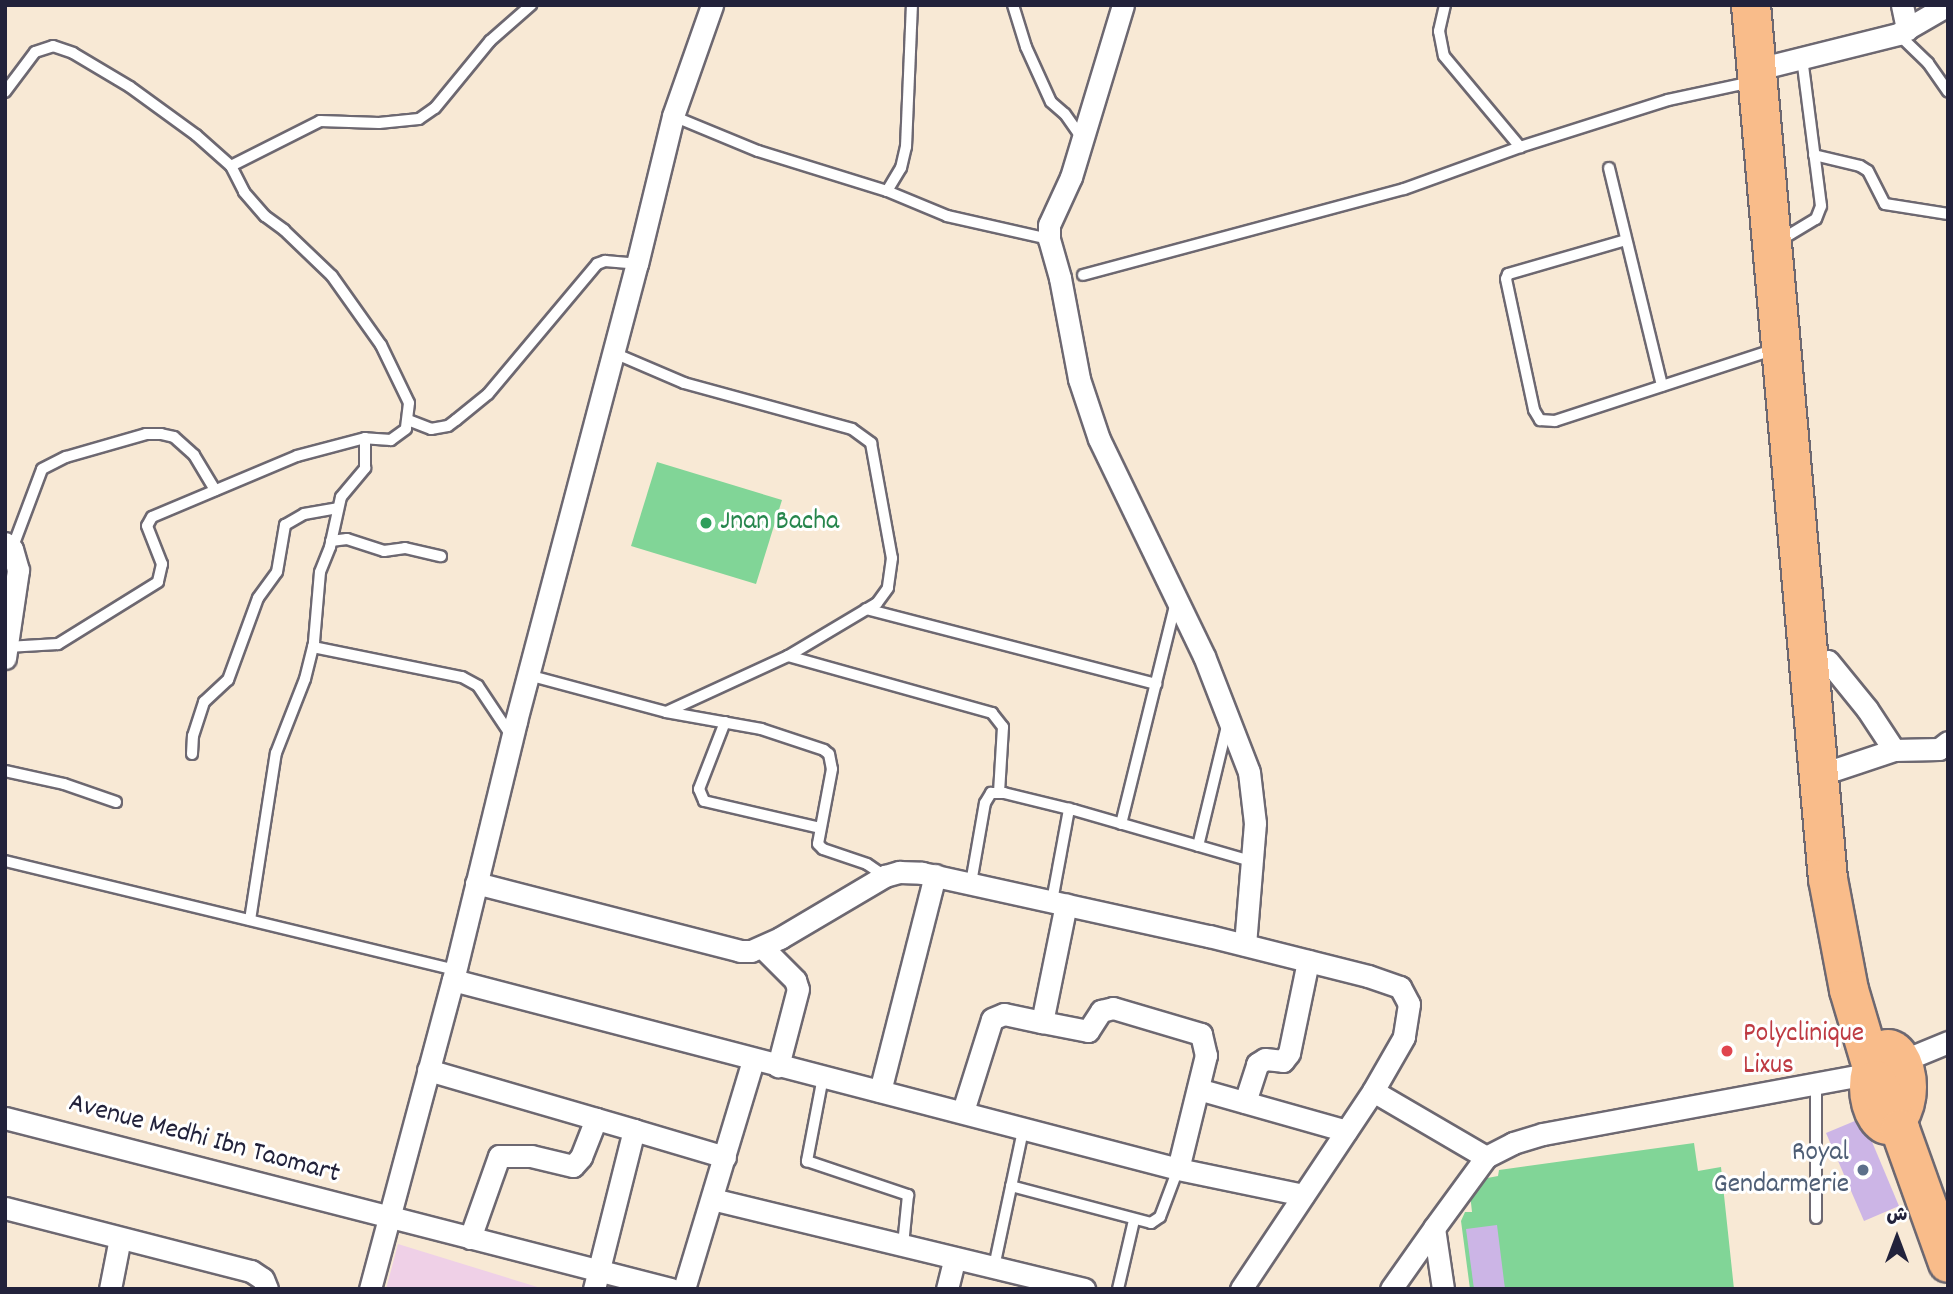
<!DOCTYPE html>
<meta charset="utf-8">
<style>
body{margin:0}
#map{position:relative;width:1953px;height:1294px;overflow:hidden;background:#f8e9d5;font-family:Dekko,"Playpen Sans Arabic",sans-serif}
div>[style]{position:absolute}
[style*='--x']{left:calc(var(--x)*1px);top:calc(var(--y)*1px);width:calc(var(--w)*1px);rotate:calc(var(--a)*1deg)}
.built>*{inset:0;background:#efd0e7}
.green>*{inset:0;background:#81d597}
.building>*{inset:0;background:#ccb5e6}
.roads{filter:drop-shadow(2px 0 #6d6871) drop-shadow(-2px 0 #6d6871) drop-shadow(0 2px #6d6871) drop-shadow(0 -2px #6d6871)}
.lane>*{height:10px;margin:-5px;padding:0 5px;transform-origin:5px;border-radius:5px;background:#fff}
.street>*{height:21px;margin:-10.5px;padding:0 10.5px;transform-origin:10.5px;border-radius:10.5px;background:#fff}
.highway>*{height:38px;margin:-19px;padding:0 19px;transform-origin:19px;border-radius:19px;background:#f9bc8a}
.highway>.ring{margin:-19px;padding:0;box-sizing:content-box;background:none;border:38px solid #f9bc8a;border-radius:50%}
.dots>*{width:19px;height:19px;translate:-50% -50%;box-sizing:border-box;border:4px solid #fff;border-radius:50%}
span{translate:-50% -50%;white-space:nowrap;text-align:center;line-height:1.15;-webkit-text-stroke:6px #fff;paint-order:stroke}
.leisure-label{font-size:28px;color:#27864d}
.left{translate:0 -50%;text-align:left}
.health-label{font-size:28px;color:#be3a42}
.street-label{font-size:28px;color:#22223b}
.service-label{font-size:28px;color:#4e5e75}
.right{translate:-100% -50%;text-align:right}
.frame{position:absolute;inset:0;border:7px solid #22223b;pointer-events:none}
.north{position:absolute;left:1862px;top:1203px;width:70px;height:70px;-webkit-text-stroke:5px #fff;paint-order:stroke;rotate:0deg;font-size:19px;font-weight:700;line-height:28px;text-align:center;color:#22223b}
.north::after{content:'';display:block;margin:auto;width:24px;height:32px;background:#22223b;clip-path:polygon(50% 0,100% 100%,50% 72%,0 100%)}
</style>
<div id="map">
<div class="built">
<div style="clip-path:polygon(398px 1244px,544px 1289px,386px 1289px)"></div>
</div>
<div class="green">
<div style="clip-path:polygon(657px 462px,782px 500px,756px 584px,631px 546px)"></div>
<div style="clip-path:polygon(1694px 1143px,1698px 1171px,1721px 1167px,1734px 1289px,1470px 1289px,1461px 1221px,1465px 1212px,1472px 1212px,1470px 1194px,1482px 1179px,1498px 1176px,1499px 1170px)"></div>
</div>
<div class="building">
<div style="clip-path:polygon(1862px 1118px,1899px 1206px,1864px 1221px,1826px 1133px)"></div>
<div style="clip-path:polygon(1497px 1225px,1505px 1289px,1474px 1289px,1466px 1229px)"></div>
</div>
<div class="roads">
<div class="lane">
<div style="--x:1013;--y:5;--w:44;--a:72.8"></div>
<div style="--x:1026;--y:47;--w:60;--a:65.6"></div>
<div style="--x:1051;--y:102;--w:18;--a:41"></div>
<div style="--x:1065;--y:114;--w:28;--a:55"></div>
<div style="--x:1445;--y:5;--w:27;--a:103"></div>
<div style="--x:1439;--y:31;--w:25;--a:79"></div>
<div style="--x:1444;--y:56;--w:119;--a:50.1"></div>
<div style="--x:1898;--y:34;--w:42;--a:44"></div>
<div style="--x:1928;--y:63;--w:35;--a:55"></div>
<div style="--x:5;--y:92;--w:50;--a:-53.1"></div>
<div style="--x:35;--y:52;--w:19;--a:-18"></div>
<div style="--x:53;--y:46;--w:21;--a:19"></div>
<div style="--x:73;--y:53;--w:66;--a:30.8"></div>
<div style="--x:130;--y:87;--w:82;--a:36"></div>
<div style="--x:196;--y:135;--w:47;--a:41.5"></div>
<div style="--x:231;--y:166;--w:29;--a:63"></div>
<div style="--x:244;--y:192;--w:32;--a:49"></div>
<div style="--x:265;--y:216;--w:24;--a:36"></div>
<div style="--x:284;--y:230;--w:66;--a:43.8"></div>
<div style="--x:332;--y:276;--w:85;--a:54.6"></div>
<div style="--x:381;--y:345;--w:64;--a:64.2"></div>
<div style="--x:409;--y:403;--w:26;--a:97"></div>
<div style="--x:406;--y:429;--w:19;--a:144"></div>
<div style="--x:391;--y:440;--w:26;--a:-176"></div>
<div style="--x:365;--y:438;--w:70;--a:165.2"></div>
<div style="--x:297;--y:456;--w:157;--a:157.2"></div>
<div style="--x:152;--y:517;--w:10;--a:119"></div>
<div style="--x:147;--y:526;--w:41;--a:68.5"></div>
<div style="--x:162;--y:564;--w:18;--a:103"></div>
<div style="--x:158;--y:582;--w:118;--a:148.2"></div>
<div style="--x:58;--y:644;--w:51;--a:176.6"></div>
<div style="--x:673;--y:116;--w:92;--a:22.4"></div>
<div style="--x:758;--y:151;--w:135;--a:17.2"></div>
<div style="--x:887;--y:191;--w:65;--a:22.6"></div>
<div style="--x:947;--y:216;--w:105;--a:12.7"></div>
<div style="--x:1814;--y:155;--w:47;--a:13.4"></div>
<div style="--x:1860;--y:166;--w:9;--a:32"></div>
<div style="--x:1868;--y:171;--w:37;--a:63"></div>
<div style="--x:1885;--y:204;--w:64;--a:9"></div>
<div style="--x:231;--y:166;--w:100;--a:-26.8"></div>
<div style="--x:320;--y:121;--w:59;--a:1.9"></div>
<div style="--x:379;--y:123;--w:40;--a:-5.7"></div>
<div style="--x:419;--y:119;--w:19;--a:-35"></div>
<div style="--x:435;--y:108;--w:87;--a:-50.6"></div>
<div style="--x:490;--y:41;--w:55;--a:-41.3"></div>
<div style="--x:1609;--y:168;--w:224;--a:76.3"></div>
<div style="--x:887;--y:191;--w:27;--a:-59"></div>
<div style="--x:901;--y:168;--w:22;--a:-77"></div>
<div style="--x:906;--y:147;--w:142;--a:-87.6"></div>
<div style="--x:1789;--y:235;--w:31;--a:-31"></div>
<div style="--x:1816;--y:219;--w:14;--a:-69"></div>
<div style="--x:1821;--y:206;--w:149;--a:-97.3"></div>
<div style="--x:1626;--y:240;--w:123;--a:163.9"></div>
<div style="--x:1508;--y:274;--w:5;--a:112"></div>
<div style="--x:1506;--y:279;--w:134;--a:77.9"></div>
<div style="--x:1534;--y:410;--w:12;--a:59"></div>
<div style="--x:1540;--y:420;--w:15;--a:4"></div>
<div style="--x:1555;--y:421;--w:231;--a:-18.1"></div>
<div style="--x:1083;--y:275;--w:332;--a:-15"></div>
<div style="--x:1404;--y:189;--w:123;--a:-19.9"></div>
<div style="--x:1520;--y:147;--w:155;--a:-17.6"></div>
<div style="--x:1668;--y:100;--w:85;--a:-12.2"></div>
<div style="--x:614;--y:353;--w:76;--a:23.2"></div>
<div style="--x:684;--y:383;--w:174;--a:15.3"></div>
<div style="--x:852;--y:429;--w:24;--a:36"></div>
<div style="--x:871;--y:443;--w:117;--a:79.7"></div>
<div style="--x:892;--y:558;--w:30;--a:98"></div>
<div style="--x:888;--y:588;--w:19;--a:126"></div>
<div style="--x:877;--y:603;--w:104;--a:149.2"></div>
<div style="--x:788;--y:656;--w:134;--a:155.3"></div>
<div style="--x:408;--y:420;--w:25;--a:21"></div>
<div style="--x:431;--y:429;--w:17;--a:-10"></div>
<div style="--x:448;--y:426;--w:10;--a:-37"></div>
<div style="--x:456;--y:420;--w:41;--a:-39.1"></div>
<div style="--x:488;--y:394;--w:170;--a:-50"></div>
<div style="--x:597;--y:264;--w:9;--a:-21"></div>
<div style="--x:605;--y:261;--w:32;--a:5"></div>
<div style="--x:331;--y:541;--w:16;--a:-7"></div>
<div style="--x:347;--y:539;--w:39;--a:18"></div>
<div style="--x:384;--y:551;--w:21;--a:-8"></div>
<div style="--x:405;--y:548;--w:37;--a:13"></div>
<div style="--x:12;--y:549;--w:85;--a:-69.4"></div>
<div style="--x:42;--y:469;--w:27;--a:-27"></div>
<div style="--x:66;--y:457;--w:83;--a:-16"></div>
<div style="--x:146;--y:434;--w:15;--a:0"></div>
<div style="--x:161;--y:434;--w:13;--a:13"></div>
<div style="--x:174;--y:437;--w:27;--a:42"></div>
<div style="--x:194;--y:455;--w:41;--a:59"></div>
<div style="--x:866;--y:609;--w:300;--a:14.5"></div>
<div style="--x:313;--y:647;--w:152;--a:11.4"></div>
<div style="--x:462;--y:677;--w:18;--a:29"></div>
<div style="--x:478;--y:686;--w:61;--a:56.3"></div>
<div style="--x:788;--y:656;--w:212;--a:15.6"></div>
<div style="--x:992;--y:713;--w:18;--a:52"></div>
<div style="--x:1003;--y:727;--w:66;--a:93.5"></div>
<div style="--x:528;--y:675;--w:143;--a:15"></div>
<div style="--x:666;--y:712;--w:97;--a:10.1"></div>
<div style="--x:761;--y:729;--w:66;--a:18.4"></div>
<div style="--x:824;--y:750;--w:6;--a:39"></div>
<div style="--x:829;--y:754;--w:15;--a:79"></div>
<div style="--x:832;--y:769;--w:76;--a:100.6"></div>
<div style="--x:818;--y:844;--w:7;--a:45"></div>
<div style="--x:823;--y:849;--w:46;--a:18.8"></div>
<div style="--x:867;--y:864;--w:22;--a:34"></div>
<div style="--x:725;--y:722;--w:72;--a:111.2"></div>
<div style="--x:699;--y:789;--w:13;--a:67"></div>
<div style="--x:704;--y:801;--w:119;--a:13.1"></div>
<div style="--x:192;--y:754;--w:18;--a:-87"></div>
<div style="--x:193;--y:736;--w:36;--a:-72"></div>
<div style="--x:204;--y:702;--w:33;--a:-43"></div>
<div style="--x:228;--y:680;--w:87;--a:-69.9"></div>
<div style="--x:258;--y:598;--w:32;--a:-54"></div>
<div style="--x:277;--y:572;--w:48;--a:-80.3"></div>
<div style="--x:285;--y:525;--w:22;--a:-30"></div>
<div style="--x:304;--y:514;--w:34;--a:-10"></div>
<div style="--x:5;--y:771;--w:60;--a:12.4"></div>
<div style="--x:64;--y:784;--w:55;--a:19.1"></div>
<div style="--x:1121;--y:824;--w:229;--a:-76.1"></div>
<div style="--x:1198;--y:846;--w:123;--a:-76.4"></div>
<div style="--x:5;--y:861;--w:463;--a:13.6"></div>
<div style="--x:971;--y:883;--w:81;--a:-80.1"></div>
<div style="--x:985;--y:803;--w:12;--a:-59"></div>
<div style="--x:991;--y:793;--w:13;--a:0"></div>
<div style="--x:1004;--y:793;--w:72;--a:13.7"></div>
<div style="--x:1074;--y:810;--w:184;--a:16.1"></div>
<div style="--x:1052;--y:901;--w:94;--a:-79.5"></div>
<div style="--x:250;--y:920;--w:169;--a:-81.2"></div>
<div style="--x:276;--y:753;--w:79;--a:-68.6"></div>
<div style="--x:305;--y:679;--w:38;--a:-76"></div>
<div style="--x:314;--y:642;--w:70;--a:-85.1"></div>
<div style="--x:320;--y:572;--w:27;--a:-68"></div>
<div style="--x:330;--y:547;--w:51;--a:-77.6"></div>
<div style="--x:341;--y:497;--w:38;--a:-50"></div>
<div style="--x:365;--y:468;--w:30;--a:-90"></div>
<div style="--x:823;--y:1077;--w:86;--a:100.8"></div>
<div style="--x:807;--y:1161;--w:107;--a:18.6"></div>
<div style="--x:908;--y:1195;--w:50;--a:95.7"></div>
<div style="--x:1816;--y:1083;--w:135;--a:90"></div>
<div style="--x:1011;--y:1186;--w:145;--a:14.8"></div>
<div style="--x:1151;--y:1223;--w:11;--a:-34"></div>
<div style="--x:1160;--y:1217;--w:51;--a:-69.4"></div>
<div style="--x:994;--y:1267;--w:144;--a:-78"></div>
<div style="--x:1118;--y:1289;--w:71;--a:-76.9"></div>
</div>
<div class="street">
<div style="--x:1123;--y:5;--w:180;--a:106.8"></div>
<div style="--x:1071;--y:177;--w:53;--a:114.6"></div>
<div style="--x:1049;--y:225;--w:14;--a:90"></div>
<div style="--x:1049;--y:239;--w:41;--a:74.2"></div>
<div style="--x:1060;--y:278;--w:103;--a:79.3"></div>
<div style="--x:1079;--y:379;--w:63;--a:71.6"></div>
<div style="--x:1099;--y:439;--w:241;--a:64.2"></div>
<div style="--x:1204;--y:656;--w:124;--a:68.8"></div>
<div style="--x:1249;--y:772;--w:51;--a:83.3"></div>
<div style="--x:1255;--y:823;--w:122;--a:94.7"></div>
<div style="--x:1902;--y:5;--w:25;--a:78"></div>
<div style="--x:1774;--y:65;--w:128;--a:-14"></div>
<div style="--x:1898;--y:34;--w:58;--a:-30.1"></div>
<div style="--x:5;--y:543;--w:9;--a:41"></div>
<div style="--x:12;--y:549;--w:22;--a:74"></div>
<div style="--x:18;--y:570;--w:89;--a:98.4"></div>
<div style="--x:1828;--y:661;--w:62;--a:50.9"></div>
<div style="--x:1867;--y:709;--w:49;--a:56.6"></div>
<div style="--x:1837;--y:769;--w:60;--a:-18.4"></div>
<div style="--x:1894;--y:750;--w:45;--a:-1.3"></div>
<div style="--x:1939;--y:749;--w:11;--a:-38"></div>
<div style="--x:476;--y:883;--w:273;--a:14.4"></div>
<div style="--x:740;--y:951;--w:11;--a:0"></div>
<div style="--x:751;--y:951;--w:32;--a:-24"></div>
<div style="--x:780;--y:938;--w:122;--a:-30.6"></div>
<div style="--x:885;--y:876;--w:15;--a:-16"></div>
<div style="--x:899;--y:872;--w:23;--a:2"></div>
<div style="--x:922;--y:873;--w:294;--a:12.4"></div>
<div style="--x:1209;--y:936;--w:164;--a:14.1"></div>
<div style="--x:1368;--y:976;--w:34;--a:19"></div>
<div style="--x:1400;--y:987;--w:19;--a:62"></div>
<div style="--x:1409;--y:1004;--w:33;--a:99"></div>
<div style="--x:1404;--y:1037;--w:62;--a:119.9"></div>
<div style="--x:1373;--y:1091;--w:238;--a:123.7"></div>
<div style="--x:762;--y:947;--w:47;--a:45"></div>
<div style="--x:795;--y:980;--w:9;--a:72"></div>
<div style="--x:798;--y:989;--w:80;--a:104.6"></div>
<div style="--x:453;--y:980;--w:749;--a:14.61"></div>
<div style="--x:1178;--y:1169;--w:128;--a:11.7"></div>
<div style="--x:1042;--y:1022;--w:47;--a:11.1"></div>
<div style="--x:1088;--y:1031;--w:24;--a:-57"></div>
<div style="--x:1101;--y:1011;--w:12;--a:-14"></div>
<div style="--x:1113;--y:1008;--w:92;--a:16.5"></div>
<div style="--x:1201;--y:1034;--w:22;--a:77"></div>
<div style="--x:1206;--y:1055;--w:117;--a:103.8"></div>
<div style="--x:1902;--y:1061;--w:50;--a:-22.4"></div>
<div style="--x:428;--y:1070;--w:215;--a:16.2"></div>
<div style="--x:1198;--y:1089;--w:154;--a:15.8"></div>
<div style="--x:880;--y:1091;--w:223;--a:-75.7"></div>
<div style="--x:1373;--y:1091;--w:131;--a:30.3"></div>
<div style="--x:1486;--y:1157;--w:88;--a:126.2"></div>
<div style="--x:1434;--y:1228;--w:62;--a:81.6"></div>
<div style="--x:1245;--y:1102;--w:40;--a:-72"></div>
<div style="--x:1257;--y:1064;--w:9;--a:-32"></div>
<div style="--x:1265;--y:1059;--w:18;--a:6"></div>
<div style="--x:1283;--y:1061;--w:10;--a:-53"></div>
<div style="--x:1289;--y:1053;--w:94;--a:-78.3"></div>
<div style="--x:963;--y:1111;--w:96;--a:-72.5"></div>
<div style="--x:992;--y:1019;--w:13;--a:-23"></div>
<div style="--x:1004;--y:1014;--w:39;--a:12"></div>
<div style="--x:1042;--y:1022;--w:120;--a:-78.5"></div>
<div style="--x:5;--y:1118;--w:688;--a:14.4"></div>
<div style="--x:1486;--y:1157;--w:30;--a:-27"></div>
<div style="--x:1513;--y:1143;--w:31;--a:-17"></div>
<div style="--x:1543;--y:1134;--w:334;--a:-10.5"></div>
<div style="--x:712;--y:1199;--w:383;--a:13.6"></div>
<div style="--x:5;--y:1208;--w:254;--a:14.4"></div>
<div style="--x:251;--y:1271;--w:14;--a:34"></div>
<div style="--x:263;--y:1279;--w:11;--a:68"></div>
<div style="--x:470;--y:1238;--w:87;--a:-70.5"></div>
<div style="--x:499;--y:1156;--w:32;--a:0"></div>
<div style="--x:531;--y:1156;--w:43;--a:13.4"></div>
<div style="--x:573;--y:1166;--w:12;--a:-48"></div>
<div style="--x:581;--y:1157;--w:41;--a:-68.5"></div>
<div style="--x:110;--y:1289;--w:52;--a:-78.9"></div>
<div style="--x:370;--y:1289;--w:320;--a:-75"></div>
<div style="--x:453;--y:980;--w:267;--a:-76.3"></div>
<div style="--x:516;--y:721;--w:473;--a:-75.2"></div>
<div style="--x:637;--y:264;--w:152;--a:-76.3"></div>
<div style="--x:673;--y:116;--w:118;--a:-70.6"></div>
<div style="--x:594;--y:1289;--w:164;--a:-75.9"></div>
<div style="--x:634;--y:1130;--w:95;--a:16.5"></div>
<div style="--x:684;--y:1289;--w:239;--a:-73.2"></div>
<div style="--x:947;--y:1289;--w:32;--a:-76"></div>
<div style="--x:1391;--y:1289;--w:75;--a:-54.8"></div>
</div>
<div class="highway">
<div style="--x:1751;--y:5;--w:877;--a:84.97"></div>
<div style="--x:1828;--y:879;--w:113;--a:79.3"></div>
<div style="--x:1849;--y:990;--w:74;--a:73.5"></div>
<div class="ring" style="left:1869px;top:1049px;width:-4px;height:-4px"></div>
<div style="--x:1876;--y:1080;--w:55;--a:63.9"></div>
<div style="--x:1900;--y:1129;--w:142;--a:70.3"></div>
</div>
</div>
<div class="dots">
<div style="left:706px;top:523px;background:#2e9e5b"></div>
<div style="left:1727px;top:1051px;background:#e0444e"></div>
<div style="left:1863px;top:1170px;background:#5c6f8a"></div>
</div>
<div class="leisure-label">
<span class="left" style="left:720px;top:523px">Jnan Bacha</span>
</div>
<div class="health-label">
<span class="left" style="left:1743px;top:1051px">Polyclinique<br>Lixus</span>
</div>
<div class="street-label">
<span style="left:204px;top:1140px;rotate:15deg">Avenue Medhi Ibn Taomart</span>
</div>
<div class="service-label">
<span class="right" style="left:1849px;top:1170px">Royal<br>Gendarmerie</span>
</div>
<div class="frame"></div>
<div class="north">ش</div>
</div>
